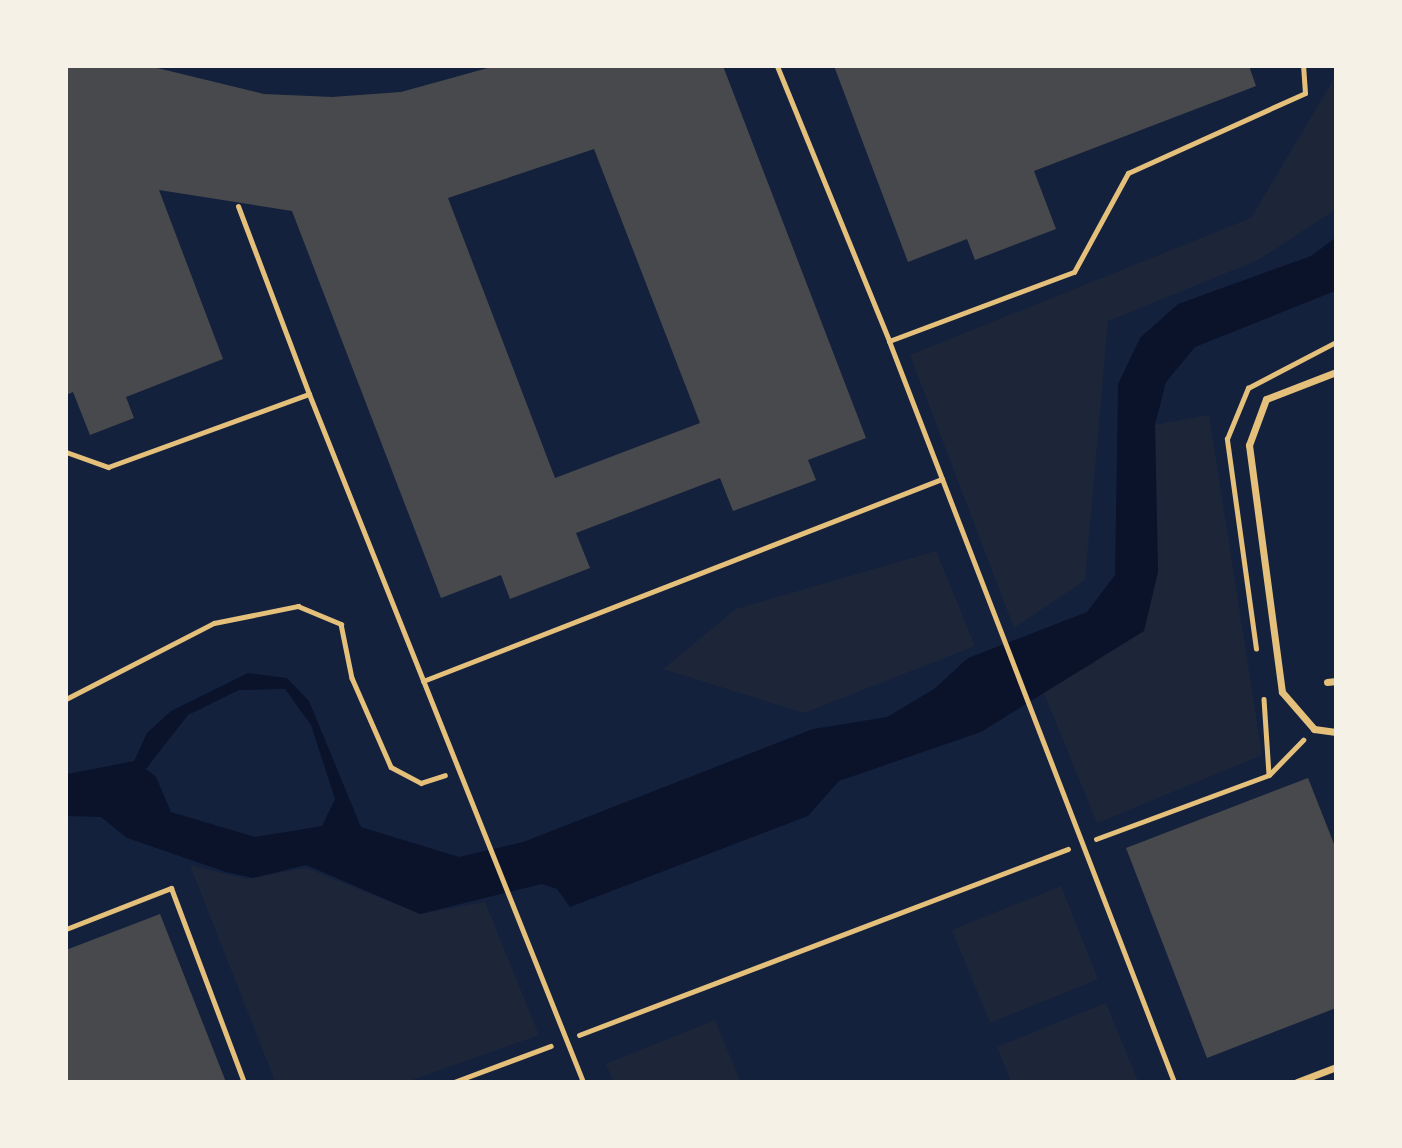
<!DOCTYPE html>
<style>
body{margin:0}
#map{position:relative;width:1402px;height:1148px;overflow:hidden;background:#14213d;font-family:Quicksand,sans-serif}
div>[style]{position:absolute}
[style*='--x']{left:calc(var(--x)*1px);top:calc(var(--y)*1px);width:calc(var(--w)*1px);rotate:calc(var(--a)*1deg)}
.green>*{inset:0;background:#1d2539}
.water>*{inset:0;background:#0b132b}
.building>*{inset:0;background:#48494c}
.path>*{height:4.5px;margin:-2.25px;padding:0 2.25px;transform-origin:2.25px;border-radius:2.25px;background:#e5c07b}
.service>*{height:5px;margin:-2.5px;padding:0 2.5px;transform-origin:2.5px;border-radius:2.5px;background:#e5c07b}
.minor>*{height:7px;margin:-3.5px;padding:0 3.5px;transform-origin:3.5px;border-radius:3.5px;background:#e5c07b}
span{translate:-50% -50%;white-space:nowrap;text-align:center;line-height:1.15;-webkit-text-stroke:7px #f6f1e7;paint-order:stroke}
.frame{position:absolute;inset:0;border:68px solid #f6f1e7;pointer-events:none}
</style>
<div id="map">
<div class="green">
<div style="clip-path:polygon(1335px 77px,1335px 210px,1258px 260px,1108px 321px,1085px 580px,1014px 628px,910px 355px,1251px 218px)"></div>
<div style="clip-path:polygon(1209px 415px,1262px 755px,1097px 823px,1042px 688px,1093px 664px,1158px 572px,1155px 425px)"></div>
<div style="clip-path:polygon(936px 551px,975px 646px,804px 713px,663px 669px,736px 609px)"></div>
<div style="clip-path:polygon(190px 865px,246px 879px,306px 868px,420px 914px,485px 902px,539px 1035px,409px 1081px,275px 1081px)"></div>
<div style="clip-path:polygon(1061px 886px,1098px 979px,990px 1023px,952px 930px)"></div>
<div style="clip-path:polygon(1106px 1003px,1138px 1081px,1011px 1081px,997px 1047px)"></div>
<div style="clip-path:polygon(715px 1020px,740px 1081px,613px 1081px,606px 1064px)"></div>
</div>
<div class="water">
<div style="clip-path:polygon(evenodd,1335px 238px,1335px 291px,1195px 347px,1166px 382px,1155px 425px,1158px 572px,1144px 631px,981px 732px,839px 781px,808px 816px,570px 907px,557px 889px,542px 884px,420px 914px,306px 865px,253px 878px,226px 872px,127px 838px,101px 817px,67px 816px,67px 774px,134px 761px,147px 733px,171px 711px,248px 673px,287px 678px,309px 701px,361px 827px,459px 857px,523px 842px,813px 729px,887px 717px,934px 689px,968px 658px,1087px 612px,1115px 575px,1118px 384px,1140px 338px,1178px 304px,1311px 256px,1335px 238px,285px 689px,311px 725px,335px 799px,322px 826px,255px 837px,171px 812px,156px 777px,146px 769px,188px 715px,239px 690px,285px 689px)"></div>
</div>
<div class="building">
<div style="clip-path:polygon(evenodd,66px 66px,149px 66px,264px 94px,332px 97px,401px 92px,495px 66px,723px 66px,866px 438px,808px 460px,816px 480px,733px 511px,720px 478px,576px 533px,590px 568px,510px 599px,501px 575px,441px 598px,292px 211px,159px 190px,223px 359px,126px 397px,134px 418px,90px 435px,73px 392px,66px 395px,66px 66px,594px 149px,700px 423px,555px 478px,448px 198px,594px 149px)"></div>
<div style="clip-path:polygon(834px 66px,1249px 66px,1256px 86px,1034px 171px,1056px 229px,975px 260px,967px 239px,908px 262px)"></div>
<div style="clip-path:polygon(1308px 778px,1336px 849px,1336px 1008px,1207px 1058px,1126px 848px)"></div>
<div style="clip-path:polygon(160px 914px,226px 1082px,66px 1082px,66px 950px)"></div>
</div>
<div class="path">
<div style="--x:1256;--y:649;--w:212;--a:-97.9"></div>
<div style="--x:1227;--y:439;--w:55;--a:-67.6"></div>
<div style="--x:1248;--y:388;--w:99;--a:-27.6"></div>
<div style="--x:66;--y:699;--w:166;--a:-27.2"></div>
<div style="--x:214;--y:623;--w:86;--a:-11.4"></div>
<div style="--x:298;--y:606;--w:47;--a:22.7"></div>
<div style="--x:341;--y:624;--w:55;--a:78.5"></div>
<div style="--x:352;--y:678;--w:97;--a:66.3"></div>
<div style="--x:391;--y:767;--w:34;--a:28"></div>
<div style="--x:421;--y:783;--w:25;--a:-18"></div>
<div style="--x:1264;--y:699;--w:75;--a:86.2"></div>
<div style="--x:1096;--y:839;--w:184;--a:-20.3"></div>
<div style="--x:1269;--y:775;--w:49;--a:-45.8"></div>
<div style="--x:579;--y:1035;--w:523;--a:-20.83"></div>
<div style="--x:454;--y:1082;--w:103;--a:-20.4"></div>
</div>
<div class="service">
<div style="--x:777;--y:66;--w:297;--a:67.8"></div>
<div style="--x:238;--y:206;--w:201;--a:69.3"></div>
<div style="--x:66;--y:452;--w:45;--a:19.7"></div>
<div style="--x:108;--y:467;--w:214;--a:-20"></div>
<div style="--x:309;--y:394;--w:741;--a:68.28"></div>
<div style="--x:423;--y:681;--w:557;--a:-21.27"></div>
<div style="--x:66;--y:929;--w:113;--a:-21.3"></div>
<div style="--x:171;--y:888;--w:207;--a:69.4"></div>
<div style="--x:1174;--y:1082;--w:794;--a:-111.04"></div>
<div style="--x:889;--y:341;--w:197;--a:-20.5"></div>
<div style="--x:1074;--y:272;--w:113;--a:-61.4"></div>
<div style="--x:1128;--y:173;--w:194;--a:-24.3"></div>
<div style="--x:1305;--y:93;--w:27;--a:-94"></div>
</div>
<div class="minor">
<div style="--x:1336;--y:372;--w:75;--a:158.9"></div>
<div style="--x:1266;--y:399;--w:49;--a:110.3"></div>
<div style="--x:1249;--y:445;--w:249;--a:82.4"></div>
<div style="--x:1282;--y:692;--w:49;--a:49.1"></div>
<div style="--x:1314;--y:729;--w:22;--a:8"></div>
<div style="--x:1327;--y:682;--w:9;--a:-6"></div>
<div style="--x:1297;--y:1082;--w:42;--a:-21"></div>
</div>
<div class="frame"></div>
</div>
